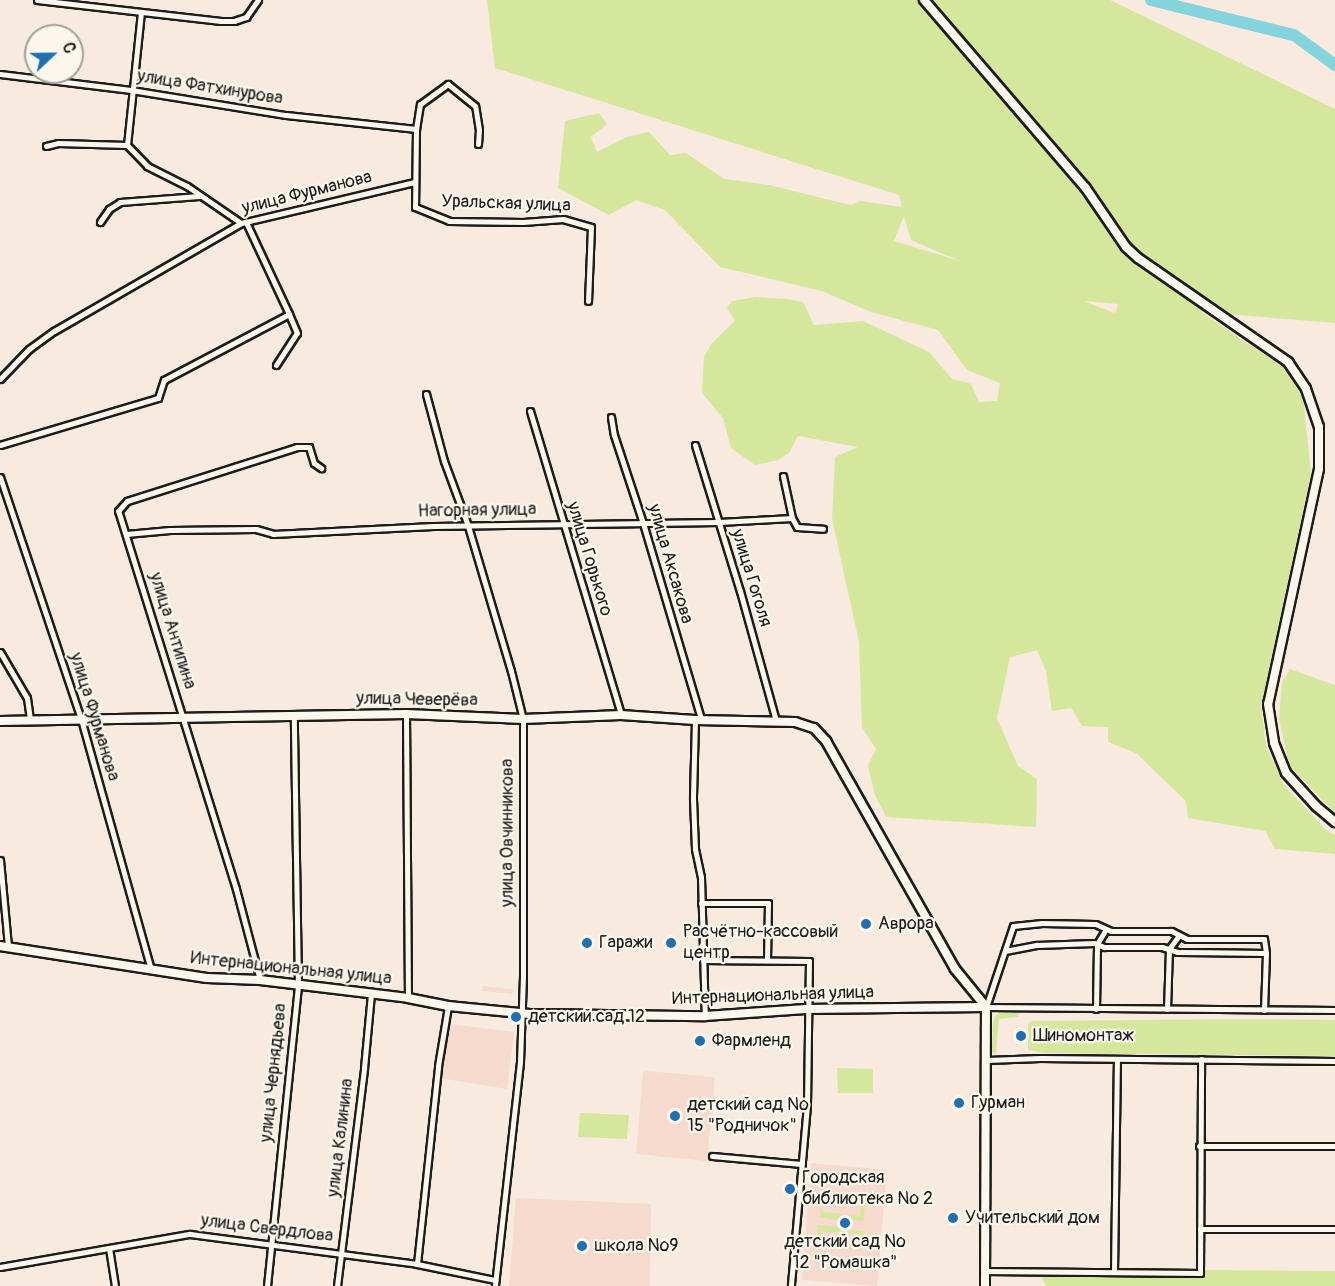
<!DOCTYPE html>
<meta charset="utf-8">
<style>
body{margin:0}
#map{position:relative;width:1335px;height:1286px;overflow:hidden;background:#f8eade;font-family:Pangolin,sans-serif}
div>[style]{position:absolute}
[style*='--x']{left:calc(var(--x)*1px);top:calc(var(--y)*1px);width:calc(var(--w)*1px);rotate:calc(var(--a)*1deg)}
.built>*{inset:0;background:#f5dacd}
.green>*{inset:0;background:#d5e79c}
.river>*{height:12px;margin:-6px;padding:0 6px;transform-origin:6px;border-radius:6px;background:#84d5db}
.roads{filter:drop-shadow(2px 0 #1c1c1c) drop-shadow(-2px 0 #1c1c1c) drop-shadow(0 2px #1c1c1c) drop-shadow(0 -2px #1c1c1c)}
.street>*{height:5px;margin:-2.5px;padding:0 2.5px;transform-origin:2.5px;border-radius:2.5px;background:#fbf7ec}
.secondary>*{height:8px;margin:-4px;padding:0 4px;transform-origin:4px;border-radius:4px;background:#fbf7ec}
.dots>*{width:16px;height:16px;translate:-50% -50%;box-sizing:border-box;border:3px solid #fbf7ec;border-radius:50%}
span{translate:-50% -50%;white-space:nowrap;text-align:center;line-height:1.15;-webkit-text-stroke:4.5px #fbf7ec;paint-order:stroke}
.street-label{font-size:18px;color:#1c1c1c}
.poi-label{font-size:18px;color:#1c1c1c}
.left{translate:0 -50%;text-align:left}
.north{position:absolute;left:24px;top:24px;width:60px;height:60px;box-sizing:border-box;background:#fbf7ec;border:2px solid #a29f99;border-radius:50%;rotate:68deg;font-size:16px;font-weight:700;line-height:24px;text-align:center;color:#1c1c1c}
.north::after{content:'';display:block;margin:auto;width:21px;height:27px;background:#1f6fb2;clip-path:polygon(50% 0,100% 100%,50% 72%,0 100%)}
</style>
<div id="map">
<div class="built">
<div style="clip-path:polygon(483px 986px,513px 989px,512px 994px,482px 991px)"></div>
<div style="clip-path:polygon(449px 1024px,514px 1032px,507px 1089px,440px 1078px)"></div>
<div style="clip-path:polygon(646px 1071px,715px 1077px,707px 1161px,636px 1154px,643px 1073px)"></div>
<div style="clip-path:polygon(811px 1163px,887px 1170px,877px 1286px,802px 1280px)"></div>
<div style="clip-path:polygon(516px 1198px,651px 1204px,650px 1286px,509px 1286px)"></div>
</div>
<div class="green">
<div style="clip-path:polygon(evenodd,487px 0,1110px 0,1335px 109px,1335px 323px,1201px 312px,1284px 368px,1303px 398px,1311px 473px,1261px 706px,1266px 746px,1284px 785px,1326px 830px,1335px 835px,1335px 854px,1275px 849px,1265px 831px,1188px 818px,1186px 801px,1136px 753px,1108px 742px,1108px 727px,1082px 726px,1071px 708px,1052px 711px,1046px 671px,1037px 650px,1010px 657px,997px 718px,1018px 766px,1037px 779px,1036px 827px,886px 817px,875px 795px,868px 766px,876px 749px,862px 728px,859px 642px,832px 519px,835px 457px,858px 447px,798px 436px,789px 453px,778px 460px,755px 465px,731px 448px,723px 418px,702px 393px,704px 357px,712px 343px,735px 321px,727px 308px,732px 301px,756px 297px,787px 299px,803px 302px,814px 325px,863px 321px,929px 352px,952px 379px,971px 384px,979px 402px,997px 401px,1000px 383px,967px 370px,938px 330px,871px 312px,822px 291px,720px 267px,665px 210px,636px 200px,609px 215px,558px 188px,565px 121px,599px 113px,607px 124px,591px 137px,597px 152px,627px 137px,649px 132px,670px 155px,686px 153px,724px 179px,769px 185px,850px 205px,861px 201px,902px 207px,899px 195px,495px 68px,487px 0,904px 216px,911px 240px,960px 261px,894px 241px,904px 216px,487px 0,1083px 301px,1118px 304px,1115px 313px,1083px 301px)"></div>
<div style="clip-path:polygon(1290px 669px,1335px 685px,1335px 813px,1289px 765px,1279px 719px,1282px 682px)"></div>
<div style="clip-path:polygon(1005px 1008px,1018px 1010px,1019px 1013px,1018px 1017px,999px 1019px,996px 1054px,992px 1052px,993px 1023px,995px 1016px)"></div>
<div style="clip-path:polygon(1249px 1019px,1335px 1020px,1335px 1056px,1044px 1053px,1028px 1050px,1028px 1023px,1032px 1021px)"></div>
<div style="clip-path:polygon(837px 1068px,873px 1069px,873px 1093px,838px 1093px)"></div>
<div style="clip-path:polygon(580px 1113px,629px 1115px,627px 1139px,578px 1137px)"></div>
<div style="clip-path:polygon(822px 1197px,842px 1199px,841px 1201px,824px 1200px,822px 1212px,842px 1214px,841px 1221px,820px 1217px)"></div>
<div style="clip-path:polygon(846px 1199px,866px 1201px,863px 1221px,848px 1219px,848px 1215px,860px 1216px,861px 1204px,846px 1202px)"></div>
<div style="clip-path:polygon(818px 1225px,841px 1227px,840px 1233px,821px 1231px,820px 1243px,837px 1245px,837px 1248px,816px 1245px)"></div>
<div style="clip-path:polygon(847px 1230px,863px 1231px,861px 1249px,843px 1249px,844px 1246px,858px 1247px,859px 1234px,847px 1233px)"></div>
<div style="clip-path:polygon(1195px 1270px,1335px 1271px,1335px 1286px,1046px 1286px,1042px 1279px,1044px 1274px)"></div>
</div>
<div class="river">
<div style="--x:1151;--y:0;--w:147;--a:13.8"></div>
<div style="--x:1294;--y:35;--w:51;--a:36.2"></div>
</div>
<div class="roads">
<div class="street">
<div style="--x:37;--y:0;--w:185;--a:6.5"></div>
<div style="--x:221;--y:21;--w:13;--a:0"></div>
<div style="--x:234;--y:21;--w:13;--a:-18"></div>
<div style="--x:246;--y:17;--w:21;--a:-55"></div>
<div style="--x:141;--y:12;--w:134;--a:96"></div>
<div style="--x:127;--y:145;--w:29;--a:46"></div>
<div style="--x:147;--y:166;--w:45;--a:26.6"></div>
<div style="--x:187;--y:186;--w:65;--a:34.4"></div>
<div style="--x:0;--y:74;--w:132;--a:7"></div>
<div style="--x:131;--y:90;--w:157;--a:9.2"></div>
<div style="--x:286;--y:115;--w:131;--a:6.1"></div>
<div style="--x:478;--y:144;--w:14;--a:-86"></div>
<div style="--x:479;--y:130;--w:24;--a:-99"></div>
<div style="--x:475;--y:106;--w:35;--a:-141"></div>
<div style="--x:448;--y:84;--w:34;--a:144"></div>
<div style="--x:420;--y:104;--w:25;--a:99"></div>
<div style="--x:416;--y:129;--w:78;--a:90.7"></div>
<div style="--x:415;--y:207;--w:37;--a:22"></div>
<div style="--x:449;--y:221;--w:74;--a:0.8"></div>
<div style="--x:523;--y:222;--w:40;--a:-4.3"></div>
<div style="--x:563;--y:219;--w:29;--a:16"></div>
<div style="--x:591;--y:227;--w:74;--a:92.3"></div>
<div style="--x:46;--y:146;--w:12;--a:-14"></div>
<div style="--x:58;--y:143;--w:69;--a:1.7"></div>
<div style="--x:100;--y:222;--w:16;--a:-55"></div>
<div style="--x:109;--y:209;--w:13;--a:-32"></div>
<div style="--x:120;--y:202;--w:79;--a:-4.3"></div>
<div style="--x:276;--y:365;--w:38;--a:-57"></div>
<div style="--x:297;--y:333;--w:21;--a:-113"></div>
<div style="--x:0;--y:379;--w:42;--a:-46"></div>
<div style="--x:29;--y:349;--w:31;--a:-36"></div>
<div style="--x:54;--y:331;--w:216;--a:-30"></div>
<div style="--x:241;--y:223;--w:178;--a:-13.3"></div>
<div style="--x:426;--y:394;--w:69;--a:75"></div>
<div style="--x:444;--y:461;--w:69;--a:69.7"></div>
<div style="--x:468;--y:526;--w:151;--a:73.5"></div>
<div style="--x:511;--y:671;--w:49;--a:76"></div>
<div style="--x:523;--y:719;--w:257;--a:90"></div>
<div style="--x:523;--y:976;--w:86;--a:92"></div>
<div style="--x:520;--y:1062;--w:225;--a:96.4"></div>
<div style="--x:530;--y:411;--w:317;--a:73.3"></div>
<div style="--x:611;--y:417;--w:18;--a:81"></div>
<div style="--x:614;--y:435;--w:93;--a:71.8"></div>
<div style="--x:643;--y:523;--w:204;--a:73.5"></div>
<div style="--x:0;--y:445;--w:165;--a:-16.6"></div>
<div style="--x:158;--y:398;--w:19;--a:-72"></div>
<div style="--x:164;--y:380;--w:141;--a:-27.8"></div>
<div style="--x:289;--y:314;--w:102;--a:-115.1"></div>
<div style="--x:695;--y:445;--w:153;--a:72.9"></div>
<div style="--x:740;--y:591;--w:135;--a:74.5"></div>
<div style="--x:783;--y:476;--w:43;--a:77.9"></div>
<div style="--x:0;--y:477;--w:255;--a:71.5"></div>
<div style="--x:81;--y:719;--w:260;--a:74.4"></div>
<div style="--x:126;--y:534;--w:44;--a:-5.2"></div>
<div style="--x:170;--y:530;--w:86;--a:-0.7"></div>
<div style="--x:256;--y:529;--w:18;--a:16"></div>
<div style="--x:273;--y:534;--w:160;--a:-2.9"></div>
<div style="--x:433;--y:526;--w:286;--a:-0.8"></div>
<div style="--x:719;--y:522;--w:73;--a:-3.1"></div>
<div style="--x:792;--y:518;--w:10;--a:61"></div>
<div style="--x:797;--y:527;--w:26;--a:4"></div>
<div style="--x:0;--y:652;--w:53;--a:59.6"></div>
<div style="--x:27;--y:698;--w:21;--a:82"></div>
<div style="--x:406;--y:714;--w:284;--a:89.6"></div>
<div style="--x:695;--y:720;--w:79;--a:91.5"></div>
<div style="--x:693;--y:799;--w:50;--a:87.7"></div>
<div style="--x:695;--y:849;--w:29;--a:78"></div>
<div style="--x:701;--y:877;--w:139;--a:88.4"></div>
<div style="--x:0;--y:860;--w:87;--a:84.7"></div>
<div style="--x:701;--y:903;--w:67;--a:0"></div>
<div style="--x:768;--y:903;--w:57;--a:91"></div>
<div style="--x:1005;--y:951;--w:33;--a:-11"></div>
<div style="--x:1037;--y:945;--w:57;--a:-2"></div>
<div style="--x:1094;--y:943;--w:11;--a:22"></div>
<div style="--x:1104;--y:947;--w:58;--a:0"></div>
<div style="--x:1162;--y:947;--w:16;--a:18"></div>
<div style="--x:1177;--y:952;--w:89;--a:0.6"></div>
<div style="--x:1266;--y:953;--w:57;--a:92"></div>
<div style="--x:1266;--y:953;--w:14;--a:-98"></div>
<div style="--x:1264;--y:939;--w:77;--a:180"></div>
<div style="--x:1187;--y:939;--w:18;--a:-153"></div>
<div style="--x:1171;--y:931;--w:60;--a:180"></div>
<div style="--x:1111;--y:931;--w:17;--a:-156"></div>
<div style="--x:1095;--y:924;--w:53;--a:-178.9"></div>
<div style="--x:1042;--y:923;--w:29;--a:174"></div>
<div style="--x:1013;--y:926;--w:85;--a:108.4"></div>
<div style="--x:986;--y:1007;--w:349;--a:0.5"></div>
<div style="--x:703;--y:960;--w:106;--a:0.5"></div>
<div style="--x:809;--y:961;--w:144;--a:90.8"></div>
<div style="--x:807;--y:1105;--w:182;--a:95.1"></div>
<div style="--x:260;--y:980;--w:94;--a:-104.8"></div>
<div style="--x:236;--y:889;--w:396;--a:-107.3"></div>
<div style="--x:118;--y:511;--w:13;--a:-48"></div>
<div style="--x:127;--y:501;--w:178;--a:-17.6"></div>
<div style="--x:297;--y:447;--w:12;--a:0"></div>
<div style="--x:309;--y:447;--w:17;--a:73"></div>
<div style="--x:314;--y:463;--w:9;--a:36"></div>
<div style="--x:1096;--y:1009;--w:65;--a:-89.1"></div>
<div style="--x:1097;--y:944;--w:17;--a:-59"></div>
<div style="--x:1167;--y:1009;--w:60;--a:-88.1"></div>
<div style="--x:1169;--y:949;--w:17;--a:-54"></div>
<div style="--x:987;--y:1060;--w:53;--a:-2.2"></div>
<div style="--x:1040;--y:1058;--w:295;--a:0.6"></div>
<div style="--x:1199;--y:1146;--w:136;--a:0"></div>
<div style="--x:712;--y:1156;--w:90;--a:5.1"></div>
<div style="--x:1200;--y:1229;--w:135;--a:0"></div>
<div style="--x:109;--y:1248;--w:38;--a:81"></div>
<div style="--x:417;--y:1264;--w:199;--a:-83.9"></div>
<div style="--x:438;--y:1066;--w:61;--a:-80.5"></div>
<div style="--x:0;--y:1267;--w:193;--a:-9.9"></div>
<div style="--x:190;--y:1234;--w:229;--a:7.5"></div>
<div style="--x:417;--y:1264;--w:80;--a:11.6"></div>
<div style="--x:986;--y:1271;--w:214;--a:0.5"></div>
<div style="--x:1200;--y:1273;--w:214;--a:-89.7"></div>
<div style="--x:1114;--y:1271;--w:212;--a:-89.2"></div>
<div style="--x:267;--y:1286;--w:303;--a:-84.1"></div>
<div style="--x:298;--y:985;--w:267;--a:-90.9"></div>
<div style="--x:337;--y:1286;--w:220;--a:-82.9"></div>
<div style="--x:364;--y:1068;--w:74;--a:-84.6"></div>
</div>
<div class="secondary">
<div style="--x:924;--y:0;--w:247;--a:49.3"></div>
<div style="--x:1085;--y:187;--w:73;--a:55.7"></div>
<div style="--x:1126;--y:247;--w:16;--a:43"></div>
<div style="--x:1138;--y:258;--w:183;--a:34.7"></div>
<div style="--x:1288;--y:362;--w:32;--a:56"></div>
<div style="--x:1306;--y:389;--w:40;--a:71.1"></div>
<div style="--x:1319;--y:427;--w:42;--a:90"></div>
<div style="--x:1319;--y:469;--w:240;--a:102.2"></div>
<div style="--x:1268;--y:704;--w:39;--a:81"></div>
<div style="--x:1274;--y:743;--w:32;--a:68"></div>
<div style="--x:1286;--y:773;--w:45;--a:47.7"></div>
<div style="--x:1316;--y:806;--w:25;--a:40"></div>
<div style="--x:0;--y:721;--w:406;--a:-1"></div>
<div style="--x:406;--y:714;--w:117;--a:2.4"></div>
<div style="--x:523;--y:719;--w:98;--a:-2.3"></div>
<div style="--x:621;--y:715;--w:74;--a:3.9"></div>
<div style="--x:695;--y:720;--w:100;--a:1.1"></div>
<div style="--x:795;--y:722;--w:20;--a:18"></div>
<div style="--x:814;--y:728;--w:18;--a:47"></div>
<div style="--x:826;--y:741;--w:262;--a:60.5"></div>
<div style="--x:955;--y:969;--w:49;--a:50.8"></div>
<div style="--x:0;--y:946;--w:209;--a:8.8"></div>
<div style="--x:207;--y:978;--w:53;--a:2.2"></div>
<div style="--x:260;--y:980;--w:149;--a:6.9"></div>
<div style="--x:408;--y:998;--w:41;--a:11.3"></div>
<div style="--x:448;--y:1006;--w:82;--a:5.6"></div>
<div style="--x:530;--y:1014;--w:175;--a:0.7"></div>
<div style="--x:705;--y:1016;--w:101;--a:-4"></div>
<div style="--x:806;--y:1009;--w:180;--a:-0.6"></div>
<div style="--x:985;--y:1286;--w:279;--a:-89.8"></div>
</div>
</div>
<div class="dots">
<div style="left:866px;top:924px;background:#1f6fb2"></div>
<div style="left:587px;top:943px;background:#1f6fb2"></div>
<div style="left:671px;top:943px;background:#1f6fb2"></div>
<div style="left:516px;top:1017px;background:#1f6fb2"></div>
<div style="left:1021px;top:1036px;background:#1f6fb2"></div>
<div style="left:700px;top:1041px;background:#1f6fb2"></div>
<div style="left:959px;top:1103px;background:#1f6fb2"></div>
<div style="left:675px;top:1116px;background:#1f6fb2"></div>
<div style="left:790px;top:1189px;background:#1f6fb2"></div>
<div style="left:953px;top:1218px;background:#1f6fb2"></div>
<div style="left:845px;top:1223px;background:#1f6fb2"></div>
<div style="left:582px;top:1246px;background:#1f6fb2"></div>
</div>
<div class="street-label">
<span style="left:210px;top:88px;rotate:9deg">улица Фатхинурова</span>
<span style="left:307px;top:193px;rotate:-14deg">улица Фурманова</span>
<span style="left:506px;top:204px;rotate:2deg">Уральская улица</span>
<span style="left:477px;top:511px;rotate:-1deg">Нагорная улица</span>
<span style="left:589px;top:559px;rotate:73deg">улица Горького</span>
<span style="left:670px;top:564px;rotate:74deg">улица Аксакова</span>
<span style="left:751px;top:578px;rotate:73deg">улица Гоголя</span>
<span style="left:172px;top:631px;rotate:73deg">улица Антипина</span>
<span style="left:417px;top:700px;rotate:1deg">улица Чеверёва</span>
<span style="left:94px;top:717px;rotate:73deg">улица Фурманова</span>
<span style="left:508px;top:833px;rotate:-90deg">улица Овчинникова</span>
<span style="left:291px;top:969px;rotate:6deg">Интернациональная улица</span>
<span style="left:773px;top:996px;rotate:-2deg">Интернациональная улица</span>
<span style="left:274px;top:1073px;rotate:-84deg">улица Чернядьева</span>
<span style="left:341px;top:1138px;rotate:-83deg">улица Калинина</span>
<span style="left:267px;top:1229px;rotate:7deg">улица Свердлова</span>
</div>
<div class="poi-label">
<span class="left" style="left:878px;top:924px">Аврора</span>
<span class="left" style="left:683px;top:943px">Расчётно-кассовый<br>центр</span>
<span class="left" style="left:599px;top:943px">Гаражи</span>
<span class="left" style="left:528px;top:1017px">детский сад 12</span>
<span class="left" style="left:1033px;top:1036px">Шиномонтаж</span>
<span class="left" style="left:712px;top:1041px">Фармленд</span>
<span class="left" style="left:971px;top:1103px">Гурман</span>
<span class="left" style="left:687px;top:1116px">детский сад №<br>15 "Родничок"</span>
<span class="left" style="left:802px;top:1189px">Городская<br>библиотека № 2</span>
<span class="left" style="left:965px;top:1218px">Учительский дом</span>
<span style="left:845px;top:1253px">детский сад №<br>12 "Ромашка"</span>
<span class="left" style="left:594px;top:1246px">школа №9</span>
</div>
<div class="north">С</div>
</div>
